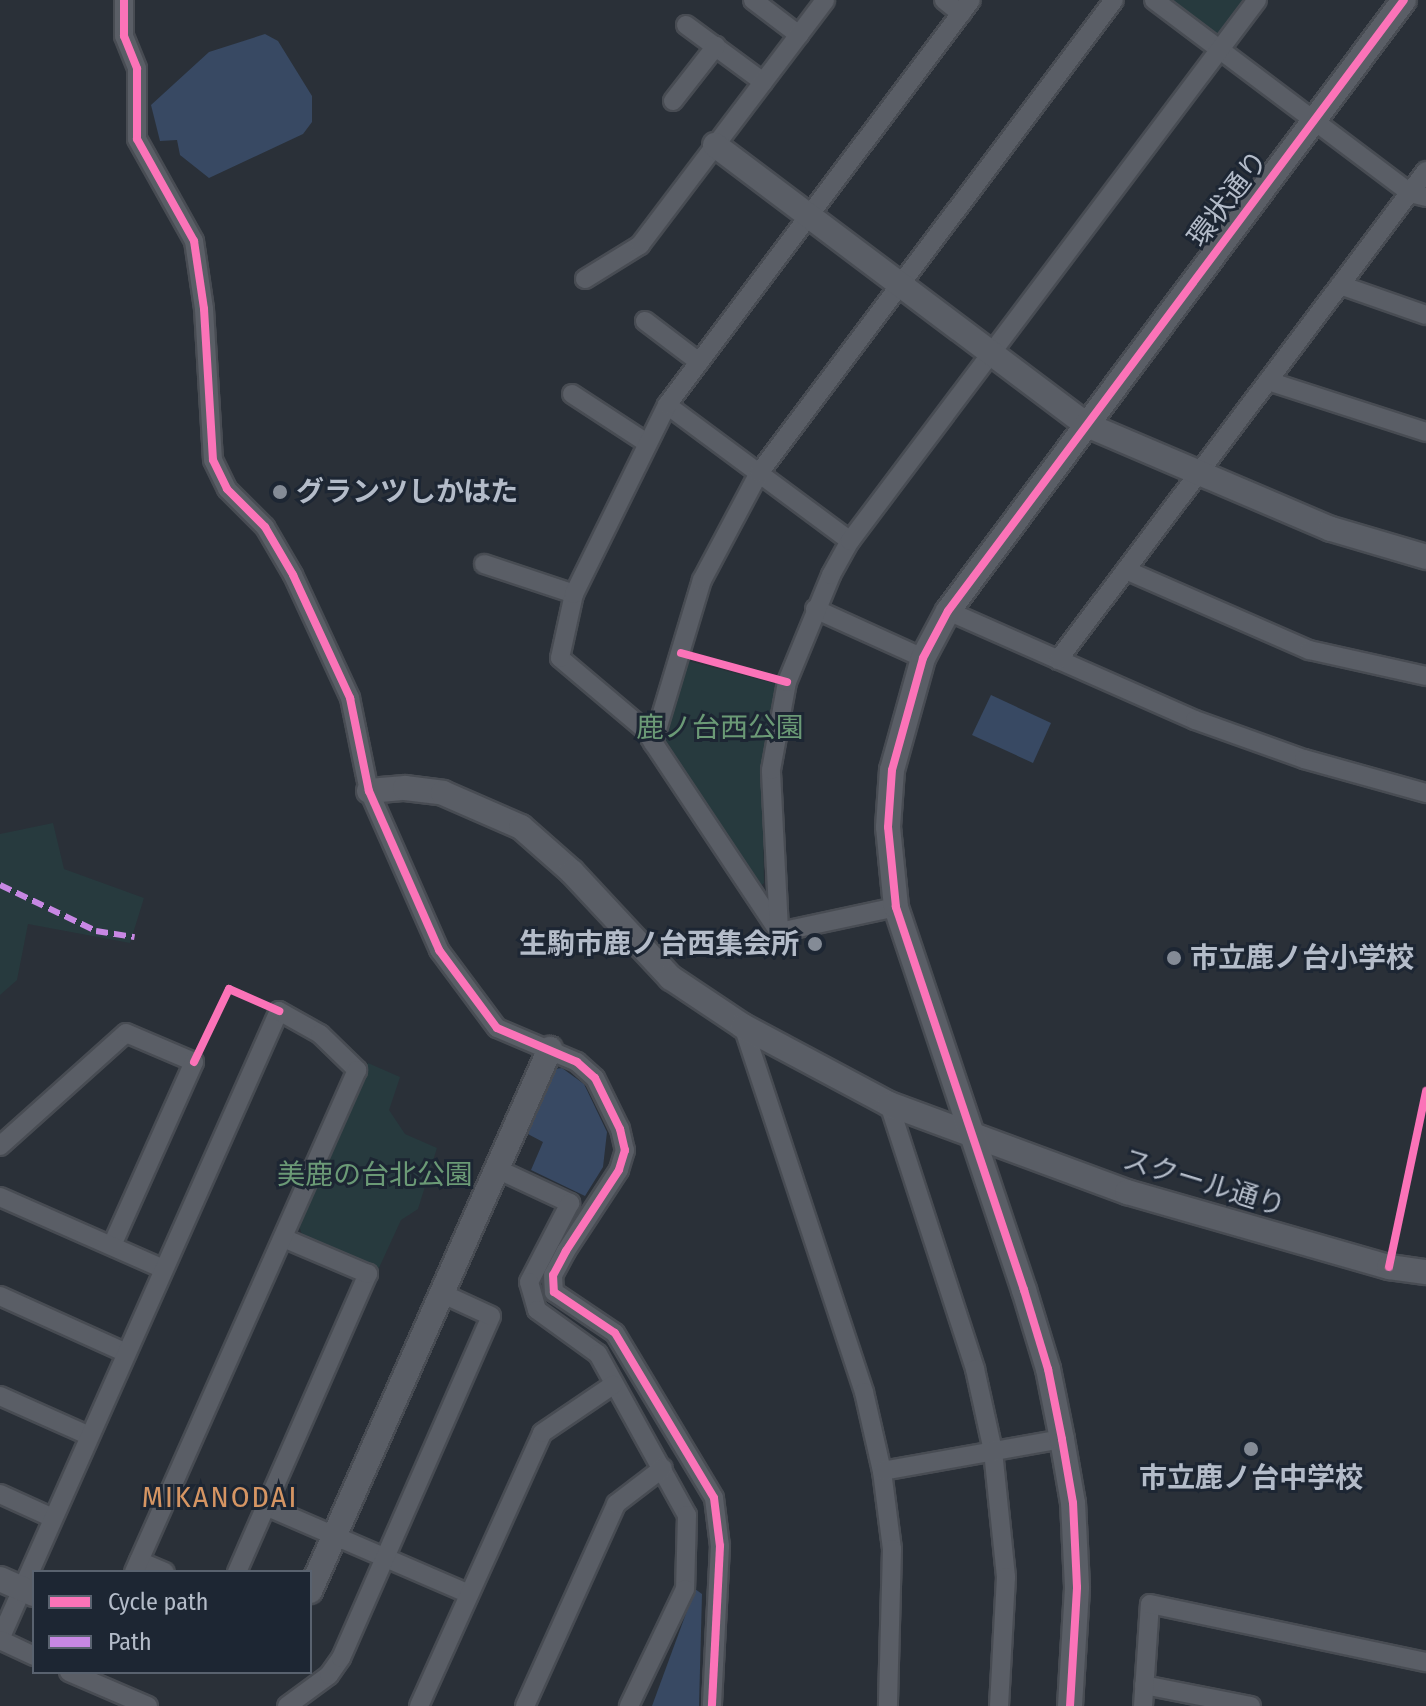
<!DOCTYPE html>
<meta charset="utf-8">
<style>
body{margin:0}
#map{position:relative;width:1426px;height:1706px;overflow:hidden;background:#2a3038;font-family:"Fira Sans Condensed","Noto Sans JP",sans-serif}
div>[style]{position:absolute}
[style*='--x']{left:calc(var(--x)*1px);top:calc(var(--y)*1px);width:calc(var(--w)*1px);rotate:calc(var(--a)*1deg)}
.green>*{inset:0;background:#273a3e}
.water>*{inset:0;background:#384963}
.roads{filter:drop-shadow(2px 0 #484c53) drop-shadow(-2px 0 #484c53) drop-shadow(0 2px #484c53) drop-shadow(0 -2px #484c53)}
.minor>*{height:18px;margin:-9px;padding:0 9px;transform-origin:9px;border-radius:9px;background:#5a5e66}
.tertiary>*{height:24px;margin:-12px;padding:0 12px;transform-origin:12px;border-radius:12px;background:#5a5e66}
.quiet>*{height:6px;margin-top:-3px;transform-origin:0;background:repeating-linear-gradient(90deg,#c787e3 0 12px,transparent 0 18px)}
.cycleway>*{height:8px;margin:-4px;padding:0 4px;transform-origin:4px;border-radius:4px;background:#fb73b8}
.dots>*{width:22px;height:22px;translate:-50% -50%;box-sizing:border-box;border:4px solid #1d2633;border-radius:50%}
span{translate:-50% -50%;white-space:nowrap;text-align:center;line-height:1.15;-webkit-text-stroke:6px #1d2633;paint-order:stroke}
.street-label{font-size:28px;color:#b4bcc9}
.poi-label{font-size:28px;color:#b4bcc9;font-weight:700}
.left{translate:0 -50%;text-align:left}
.right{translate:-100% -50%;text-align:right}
.park-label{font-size:28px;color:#6b9a76}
.neighbourhood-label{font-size:30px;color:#d59563;letter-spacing:2px}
.legend{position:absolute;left:32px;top:1570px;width:280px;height:104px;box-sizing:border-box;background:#1d2633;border:2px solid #59626f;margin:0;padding:10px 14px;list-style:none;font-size:24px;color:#b4bcc9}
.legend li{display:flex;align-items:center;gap:16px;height:40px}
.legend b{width:40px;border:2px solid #59626f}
</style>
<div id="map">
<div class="green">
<div style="clip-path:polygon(1166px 0,1250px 0,1219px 41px)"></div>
<div style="clip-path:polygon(688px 661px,780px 685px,762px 767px,764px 883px,758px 888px,665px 739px)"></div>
<div style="clip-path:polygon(53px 823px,64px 869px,144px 898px,130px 943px,28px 924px,17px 980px,0 995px,0 834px)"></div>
<div style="clip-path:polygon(368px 1063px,400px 1077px,389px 1110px,405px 1134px,437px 1148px,418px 1209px,401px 1220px,378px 1270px,302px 1235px,298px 1222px)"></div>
</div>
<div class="water">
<div style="clip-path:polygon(265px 34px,278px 41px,312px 96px,312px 122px,303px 134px,209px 178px,180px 155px,177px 140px,160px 141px,151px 105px,209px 52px)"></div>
<div style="clip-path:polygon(991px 695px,1051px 723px,1033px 763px,972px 735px)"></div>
<div style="clip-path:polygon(562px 1068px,584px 1084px,607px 1132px,603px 1167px,585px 1196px,531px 1170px,543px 1142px,524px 1132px,554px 1069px)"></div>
<div style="clip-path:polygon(695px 1589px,702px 1594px,699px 1706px,652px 1706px)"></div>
</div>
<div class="roads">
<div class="minor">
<div style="--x:124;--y:0;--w:36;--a:90"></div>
<div style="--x:124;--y:36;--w:35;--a:68"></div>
<div style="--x:137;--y:69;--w:70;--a:90"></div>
<div style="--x:137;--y:139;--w:117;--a:60.8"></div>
<div style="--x:194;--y:241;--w:69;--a:81.6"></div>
<div style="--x:204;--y:309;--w:151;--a:86.6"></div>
<div style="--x:213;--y:460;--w:32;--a:64"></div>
<div style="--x:227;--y:489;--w:54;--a:45"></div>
<div style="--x:265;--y:527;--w:56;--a:59.7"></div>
<div style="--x:293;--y:575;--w:136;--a:65.1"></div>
<div style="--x:350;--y:698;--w:95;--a:78.5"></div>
<div style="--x:369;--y:791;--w:174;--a:66.2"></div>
<div style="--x:439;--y:950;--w:97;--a:53.4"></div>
<div style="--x:497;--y:1028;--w:87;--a:23"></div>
<div style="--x:577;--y:1062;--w:24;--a:42"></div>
<div style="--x:595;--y:1078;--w:57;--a:63.9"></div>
<div style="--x:620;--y:1129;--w:22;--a:77"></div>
<div style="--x:625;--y:1150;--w:21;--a:107"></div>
<div style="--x:619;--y:1170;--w:97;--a:123.2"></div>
<div style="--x:566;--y:1251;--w:27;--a:118"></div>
<div style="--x:553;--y:1275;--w:17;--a:87"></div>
<div style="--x:554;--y:1292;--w:73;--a:33.9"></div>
<div style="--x:615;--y:1333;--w:192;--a:59"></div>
<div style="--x:714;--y:1498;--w:48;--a:82.9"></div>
<div style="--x:720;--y:1546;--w:160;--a:92.9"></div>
<div style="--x:753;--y:0;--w:58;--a:37.3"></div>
<div style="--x:944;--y:0;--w:22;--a:39"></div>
<div style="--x:1154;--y:0;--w:321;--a:37"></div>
<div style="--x:1410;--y:193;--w:16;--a:14"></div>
<div style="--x:686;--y:25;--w:96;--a:36.5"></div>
<div style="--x:673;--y:101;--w:70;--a:-52"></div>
<div style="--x:585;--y:279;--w:65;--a:-31.7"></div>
<div style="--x:640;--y:245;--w:307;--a:-52.9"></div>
<div style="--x:1340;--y:285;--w:91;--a:19.2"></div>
<div style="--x:645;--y:321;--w:68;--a:37.2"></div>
<div style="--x:1268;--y:381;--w:166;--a:17.9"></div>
<div style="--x:572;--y:394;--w:90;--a:33.2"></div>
<div style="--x:667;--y:405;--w:228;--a:36.6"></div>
<div style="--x:484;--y:564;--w:95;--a:18.4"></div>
<div style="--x:1126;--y:570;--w:200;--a:23.6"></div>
<div style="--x:1309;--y:650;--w:120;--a:12.5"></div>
<div style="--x:815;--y:609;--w:119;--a:24.4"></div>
<div style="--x:948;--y:611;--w:270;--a:23.8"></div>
<div style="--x:1195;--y:720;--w:116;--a:19.7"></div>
<div style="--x:1304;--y:759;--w:127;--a:15.6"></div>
<div style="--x:1058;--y:660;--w:612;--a:-53.04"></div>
<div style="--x:653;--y:743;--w:170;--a:-73.3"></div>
<div style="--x:702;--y:580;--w:121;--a:-62"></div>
<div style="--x:759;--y:473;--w:591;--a:-53.11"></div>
<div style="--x:896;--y:907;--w:120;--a:167.9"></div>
<div style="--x:779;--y:932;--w:244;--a:-123.6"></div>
<div style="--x:644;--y:729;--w:110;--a:-139.8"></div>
<div style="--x:560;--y:658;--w:66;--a:-77.7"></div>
<div style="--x:574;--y:594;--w:211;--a:-63.8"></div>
<div style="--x:667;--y:405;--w:506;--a:-53.11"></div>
<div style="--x:779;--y:930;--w:160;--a:-92.9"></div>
<div style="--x:771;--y:770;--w:89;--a:-79.7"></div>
<div style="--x:787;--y:682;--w:116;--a:-67.6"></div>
<div style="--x:831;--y:575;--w:39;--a:-61"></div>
<div style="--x:850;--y:541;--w:677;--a:-53.05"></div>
<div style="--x:743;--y:1026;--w:385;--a:71.7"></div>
<div style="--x:864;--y:1392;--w:81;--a:77.2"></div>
<div style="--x:882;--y:1471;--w:79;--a:82.7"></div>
<div style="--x:892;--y:1549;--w:157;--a:91.5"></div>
<div style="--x:889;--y:1104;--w:279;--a:72"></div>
<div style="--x:975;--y:1369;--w:84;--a:77.6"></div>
<div style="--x:993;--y:1451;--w:127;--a:84.1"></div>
<div style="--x:1006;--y:1577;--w:129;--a:93.1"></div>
<div style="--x:0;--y:1146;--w:169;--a:-41.9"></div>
<div style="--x:126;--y:1033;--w:74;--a:23.1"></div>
<div style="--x:194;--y:1062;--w:201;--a:114.1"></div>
<div style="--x:497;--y:1169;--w:81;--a:25"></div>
<div style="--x:570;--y:1203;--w:89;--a:117.4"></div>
<div style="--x:529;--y:1282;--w:29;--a:74"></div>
<div style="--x:537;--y:1310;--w:75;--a:35.8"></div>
<div style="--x:598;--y:1354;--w:184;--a:61.1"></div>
<div style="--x:687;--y:1515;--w:74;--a:91.5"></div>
<div style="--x:685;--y:1589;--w:130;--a:115.6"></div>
<div style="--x:0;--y:1197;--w:178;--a:23.8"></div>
<div style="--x:0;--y:1296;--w:138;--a:24.3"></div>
<div style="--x:0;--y:1396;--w:98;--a:24"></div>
<div style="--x:882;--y:1471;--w:183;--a:-10.1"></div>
<div style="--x:0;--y:1494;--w:58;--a:24.4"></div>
<div style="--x:268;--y:1507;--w:219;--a:23.4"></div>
<div style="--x:139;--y:1561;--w:28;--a:23"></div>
<div style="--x:237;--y:1572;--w:326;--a:-66.3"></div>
<div style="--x:368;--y:1274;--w:92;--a:-157"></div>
<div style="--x:0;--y:1639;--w:687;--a:-66.05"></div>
<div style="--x:279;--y:1011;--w:47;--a:29.3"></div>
<div style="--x:320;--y:1034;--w:52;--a:44.2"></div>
<div style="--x:357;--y:1070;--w:549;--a:113.95"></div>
<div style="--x:0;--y:1640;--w:38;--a:25"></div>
<div style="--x:69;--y:1672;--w:86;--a:23.3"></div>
<div style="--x:1144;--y:1685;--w:109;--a:11.1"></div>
<div style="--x:287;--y:1706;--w:52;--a:-36.4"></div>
<div style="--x:329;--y:1675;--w:21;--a:-55"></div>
<div style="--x:341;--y:1658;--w:373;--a:-66.3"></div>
<div style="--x:491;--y:1316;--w:55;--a:-155.3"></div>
<div style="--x:419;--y:1706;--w:299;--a:-65.7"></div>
<div style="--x:542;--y:1433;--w:86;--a:-34.1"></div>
<div style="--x:525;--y:1706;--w:222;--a:-65.7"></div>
<div style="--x:616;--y:1504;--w:59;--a:-37.5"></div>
<div style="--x:1143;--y:1706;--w:102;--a:-86.1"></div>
<div style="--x:1150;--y:1604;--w:282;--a:11.9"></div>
</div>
<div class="tertiary">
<div style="--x:715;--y:145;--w:466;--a:37"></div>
<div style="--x:1087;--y:425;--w:265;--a:23.1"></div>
<div style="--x:1331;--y:529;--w:99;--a:16.4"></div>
<div style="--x:369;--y:791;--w:36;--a:-5"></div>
<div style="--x:405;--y:788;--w:38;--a:7"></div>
<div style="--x:443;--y:793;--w:85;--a:23.6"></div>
<div style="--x:521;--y:827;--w:68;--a:41.4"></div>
<div style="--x:572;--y:872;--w:145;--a:47"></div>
<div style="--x:671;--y:978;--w:87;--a:33.7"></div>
<div style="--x:743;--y:1026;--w:166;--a:28.1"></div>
<div style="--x:889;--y:1104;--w:254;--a:20.3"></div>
<div style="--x:1127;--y:1192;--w:273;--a:16"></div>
<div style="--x:1389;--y:1267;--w:37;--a:8"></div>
<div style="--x:0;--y:1579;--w:37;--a:24"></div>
<div style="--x:310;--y:1591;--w:593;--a:-66.12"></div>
<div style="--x:1070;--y:1706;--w:119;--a:-86.6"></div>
<div style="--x:1077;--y:1587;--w:84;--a:-92.7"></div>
<div style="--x:1073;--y:1503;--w:65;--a:-99.8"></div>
<div style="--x:1062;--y:1439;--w:71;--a:-101.3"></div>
<div style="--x:1048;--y:1369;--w:83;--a:-106.9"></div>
<div style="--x:1024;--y:1290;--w:404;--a:-108.5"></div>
<div style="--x:896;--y:907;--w:80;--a:-95.7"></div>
<div style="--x:888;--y:827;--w:57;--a:-86"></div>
<div style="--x:892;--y:770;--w:116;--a:-74.5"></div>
<div style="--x:923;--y:658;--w:53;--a:-62"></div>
<div style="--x:948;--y:611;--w:762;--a:-53.27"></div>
</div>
</div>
<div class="quiet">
<div style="--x:0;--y:885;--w:106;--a:25.6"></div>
<div style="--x:96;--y:931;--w:39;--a:9"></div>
</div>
<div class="cycleway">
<div style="--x:124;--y:0;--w:36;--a:90"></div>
<div style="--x:124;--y:36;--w:35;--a:68"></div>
<div style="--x:137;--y:69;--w:70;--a:90"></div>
<div style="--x:137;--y:139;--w:117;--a:60.8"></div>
<div style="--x:194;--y:241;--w:69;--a:81.6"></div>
<div style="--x:204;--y:309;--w:151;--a:86.6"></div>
<div style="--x:213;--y:460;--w:32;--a:64"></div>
<div style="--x:227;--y:489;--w:54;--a:45"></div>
<div style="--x:265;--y:527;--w:56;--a:59.7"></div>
<div style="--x:293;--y:575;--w:136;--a:65.1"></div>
<div style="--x:350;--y:698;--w:95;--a:78.5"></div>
<div style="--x:369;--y:791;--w:174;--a:66.2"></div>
<div style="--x:439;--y:950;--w:97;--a:53.4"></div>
<div style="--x:497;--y:1028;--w:87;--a:23"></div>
<div style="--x:577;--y:1062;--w:24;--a:42"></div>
<div style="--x:595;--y:1078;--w:57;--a:63.9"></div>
<div style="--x:620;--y:1129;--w:22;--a:77"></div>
<div style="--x:625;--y:1150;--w:21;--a:107"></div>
<div style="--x:619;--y:1170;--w:97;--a:123.2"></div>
<div style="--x:566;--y:1251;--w:27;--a:118"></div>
<div style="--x:553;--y:1275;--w:17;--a:87"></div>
<div style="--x:554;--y:1292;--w:73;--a:33.9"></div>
<div style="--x:615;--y:1333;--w:192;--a:59"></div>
<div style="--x:714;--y:1498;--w:48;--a:82.9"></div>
<div style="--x:720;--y:1546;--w:160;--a:92.9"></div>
<div style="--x:681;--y:653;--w:110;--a:15.3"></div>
<div style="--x:194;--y:1062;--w:81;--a:-64.4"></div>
<div style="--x:229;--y:989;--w:55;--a:23.7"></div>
<div style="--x:1389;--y:1267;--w:180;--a:-78.1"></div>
<div style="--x:1070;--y:1706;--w:119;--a:-86.6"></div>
<div style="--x:1077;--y:1587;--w:84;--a:-92.7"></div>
<div style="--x:1073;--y:1503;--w:65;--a:-99.8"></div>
<div style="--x:1062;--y:1439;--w:71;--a:-101.3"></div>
<div style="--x:1048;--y:1369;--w:83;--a:-106.9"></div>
<div style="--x:1024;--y:1290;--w:404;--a:-108.5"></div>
<div style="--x:896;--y:907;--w:80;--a:-95.7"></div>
<div style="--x:888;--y:827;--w:57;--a:-86"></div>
<div style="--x:892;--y:770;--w:116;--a:-74.5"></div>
<div style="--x:923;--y:658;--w:53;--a:-62"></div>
<div style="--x:948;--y:611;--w:762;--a:-53.27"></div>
</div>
<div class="dots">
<div style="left:280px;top:492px;background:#848b96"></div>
<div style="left:815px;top:944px;background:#848b96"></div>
<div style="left:1174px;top:958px;background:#848b96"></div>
<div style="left:1251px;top:1449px;background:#848b96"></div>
</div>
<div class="street-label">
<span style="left:1228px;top:199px;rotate:-53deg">環状通り</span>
<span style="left:1204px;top:1183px;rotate:17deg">スクール通り</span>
</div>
<div class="poi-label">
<span class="left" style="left:296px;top:492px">グランツしかはた</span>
<span class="right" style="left:799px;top:944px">生駒市鹿ノ台西集会所</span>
<span class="left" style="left:1190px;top:958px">市立鹿ノ台小学校</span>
<span style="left:1251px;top:1478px">市立鹿ノ台中学校</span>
</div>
<div class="park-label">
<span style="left:720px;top:728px">鹿ノ台西公園</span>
<span style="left:375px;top:1175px">美鹿の台北公園</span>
</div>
<div class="neighbourhood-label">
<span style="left:220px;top:1497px">MIKANODAI</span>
</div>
<ul class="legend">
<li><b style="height:10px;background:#fb73b8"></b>Cycle path</li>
<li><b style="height:10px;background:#c787e3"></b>Path</li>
</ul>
</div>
